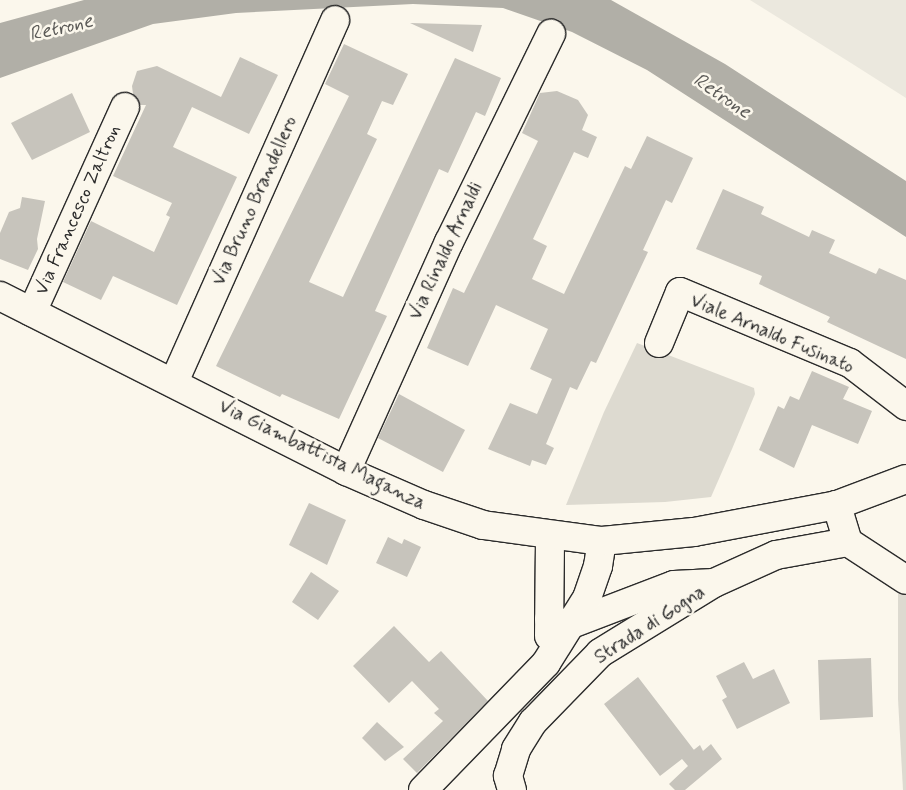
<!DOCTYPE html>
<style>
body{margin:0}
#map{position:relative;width:906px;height:790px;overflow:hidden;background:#fbf7ec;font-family:Mynerve,sans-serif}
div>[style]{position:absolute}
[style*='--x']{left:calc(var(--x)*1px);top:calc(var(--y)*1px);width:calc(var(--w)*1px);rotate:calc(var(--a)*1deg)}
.built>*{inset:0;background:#ebe8de}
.green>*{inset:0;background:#dddad0}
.water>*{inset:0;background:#b1afa7}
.building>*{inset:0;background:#c7c4bc}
.roads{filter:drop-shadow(1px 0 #2b2b2b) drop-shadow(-1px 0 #2b2b2b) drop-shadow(0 1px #2b2b2b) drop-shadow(0 -1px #2b2b2b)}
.street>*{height:28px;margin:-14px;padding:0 14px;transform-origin:14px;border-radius:14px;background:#fbf7ec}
.secondary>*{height:28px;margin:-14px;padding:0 14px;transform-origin:14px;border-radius:14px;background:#fbf7ec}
span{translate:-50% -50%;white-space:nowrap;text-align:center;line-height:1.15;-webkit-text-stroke:5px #fbf7ec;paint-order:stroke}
.street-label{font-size:19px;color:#2b2b2b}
.water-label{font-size:20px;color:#5a5956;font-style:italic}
</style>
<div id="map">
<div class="built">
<div style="clip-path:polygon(750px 0,906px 0,906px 98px,851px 63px)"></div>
</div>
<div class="green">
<div style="clip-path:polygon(637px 343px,754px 388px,755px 394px,732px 449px,711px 497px,665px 502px,566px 505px,604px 412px)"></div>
<div style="clip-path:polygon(898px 576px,906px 580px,906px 790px,903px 790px,898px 699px)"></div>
</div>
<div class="water">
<div style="clip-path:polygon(84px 0,611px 0,725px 64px,906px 181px,906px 237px,647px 70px,572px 32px,503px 8px,413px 4px,236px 13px,153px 24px,0 78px,0 23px)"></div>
</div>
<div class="building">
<div style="clip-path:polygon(410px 23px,482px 25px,473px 52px)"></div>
<div style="clip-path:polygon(344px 44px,408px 74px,393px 105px,382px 101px,367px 134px,377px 139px,309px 282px,343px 297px,455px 58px,501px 78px,485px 116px,476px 112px,448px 173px,439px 169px,375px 311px,387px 316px,339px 419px,282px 394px,280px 397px,216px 366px,349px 96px,325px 84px)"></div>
<div style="clip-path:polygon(240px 57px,278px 75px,249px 134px,192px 107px,173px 147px,237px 177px,177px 305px,113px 276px,101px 300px,63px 282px,91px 221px,154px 252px,170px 217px,166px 215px,172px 203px,113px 176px,146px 105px,140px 105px,133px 94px,132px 86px,137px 71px,157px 66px,221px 97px)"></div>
<div style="clip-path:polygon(557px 91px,578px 100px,588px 115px,582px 130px,597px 137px,588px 158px,574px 152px,533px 239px,547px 246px,532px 279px,564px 294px,625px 166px,631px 169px,647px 136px,693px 158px,672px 203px,666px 200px,643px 250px,648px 252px,596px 363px,591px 361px,577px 390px,570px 387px,546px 444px,554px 448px,546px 465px,532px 460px,530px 466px,488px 449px,510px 403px,537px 414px,552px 379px,530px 369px,548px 329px,496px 305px,468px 366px,427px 348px,453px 288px,464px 293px,538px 141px,522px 133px,540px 93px)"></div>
<div style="clip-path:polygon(72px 93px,90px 132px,32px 160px,11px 123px)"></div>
<div style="clip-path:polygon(723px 189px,764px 207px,761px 214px,809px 237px,812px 230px,835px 240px,829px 253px,876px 274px,879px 268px,906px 280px,906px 359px,827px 322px,830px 317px,759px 284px,762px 276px,696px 249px)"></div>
<div style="clip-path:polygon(22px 197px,45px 201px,37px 239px,38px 249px,28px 270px,0 259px,0 233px,9px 212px,20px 208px)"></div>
<div style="clip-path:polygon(812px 371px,849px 387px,843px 399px,872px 411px,858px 444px,812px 425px,794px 468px,759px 450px,778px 406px,784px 409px,790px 396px,799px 400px)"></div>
<div style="clip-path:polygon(399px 394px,465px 430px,443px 472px,378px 438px)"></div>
<div style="clip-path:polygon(309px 503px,346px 520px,327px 565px,289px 545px)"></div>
<div style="clip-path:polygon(388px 537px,402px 544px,404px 539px,421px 547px,407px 577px,376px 563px)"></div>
<div style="clip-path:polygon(311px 572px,339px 591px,318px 620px,292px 602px)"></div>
<div style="clip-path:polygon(394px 626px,429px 662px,441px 651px,488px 701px,417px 773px,403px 759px,443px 721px,434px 713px,439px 709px,412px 681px,389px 703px,353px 666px)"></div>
<div style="clip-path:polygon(871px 658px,873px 717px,820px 720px,818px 660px)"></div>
<div style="clip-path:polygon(744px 662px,753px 679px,774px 669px,790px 703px,737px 729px,722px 700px,727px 697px,716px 676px)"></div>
<div style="clip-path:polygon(638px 677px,694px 750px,691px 752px,700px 745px,703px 751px,711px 744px,722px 759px,685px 790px,675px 790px,669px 784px,688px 766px,682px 759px,660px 776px,604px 704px)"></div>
<div style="clip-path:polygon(377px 722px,404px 747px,385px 761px,362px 738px)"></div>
</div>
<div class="roads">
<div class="street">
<div style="--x:32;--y:312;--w:225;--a:-65.6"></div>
<div style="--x:659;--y:343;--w:55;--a:-67.6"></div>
<div style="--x:680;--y:292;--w:184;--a:22.7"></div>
<div style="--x:850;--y:363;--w:71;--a:37.5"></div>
<div style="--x:174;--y:382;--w:396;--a:-66"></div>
<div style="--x:346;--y:471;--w:251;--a:-65.8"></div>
<div style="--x:449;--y:242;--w:232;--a:-63.9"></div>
<div style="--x:848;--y:542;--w:69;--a:33.2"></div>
<div style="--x:549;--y:619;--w:21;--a:17"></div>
<div style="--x:569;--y:625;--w:112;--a:-20.9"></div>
<div style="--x:674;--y:585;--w:35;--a:-3"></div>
<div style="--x:549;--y:636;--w:101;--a:-89.4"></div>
<div style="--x:423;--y:790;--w:177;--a:-45.9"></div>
<div style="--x:546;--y:663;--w:77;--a:-57.8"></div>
<div style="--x:587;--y:598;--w:34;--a:-71"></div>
<div style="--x:598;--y:566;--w:25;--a:-81"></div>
<div style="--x:512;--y:790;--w:15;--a:-106"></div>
<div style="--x:508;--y:776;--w:28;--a:-73"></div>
<div style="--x:516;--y:749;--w:32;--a:-58"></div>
<div style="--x:533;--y:722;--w:96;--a:-45.8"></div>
<div style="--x:600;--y:653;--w:134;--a:-31.6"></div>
<div style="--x:714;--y:583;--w:68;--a:-24.3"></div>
<div style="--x:776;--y:555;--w:73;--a:-10.2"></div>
<div style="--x:848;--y:542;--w:39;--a:-107"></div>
</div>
<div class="secondary">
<div style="--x:0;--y:296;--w:388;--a:26.8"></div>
<div style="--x:346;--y:471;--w:85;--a:23.6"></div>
<div style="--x:424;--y:505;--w:62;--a:18.7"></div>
<div style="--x:483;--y:525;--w:120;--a:7.7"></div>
<div style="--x:602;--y:541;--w:92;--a:-5.6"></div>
<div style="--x:694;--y:532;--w:146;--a:-10.7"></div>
<div style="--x:837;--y:505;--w:74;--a:-20.6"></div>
</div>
</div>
<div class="street-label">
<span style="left:255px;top:201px;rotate:-66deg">Via Bruno Brandellero</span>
<span style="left:78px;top:210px;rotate:-66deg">Via Francesco Zaltron</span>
<span style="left:446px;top:251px;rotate:-65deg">Via Rinaldo Arnaldi</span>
<span style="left:772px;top:334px;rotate:23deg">Viale Arnaldo Fusinato</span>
<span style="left:322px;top:455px;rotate:26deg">Via Giambattista Maganza</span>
<span style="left:650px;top:625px;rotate:-33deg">Strada di Gogna</span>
</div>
<div class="water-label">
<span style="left:61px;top:28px;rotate:-13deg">Retrone</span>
<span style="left:722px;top:96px;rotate:34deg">Retrone</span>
</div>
</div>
